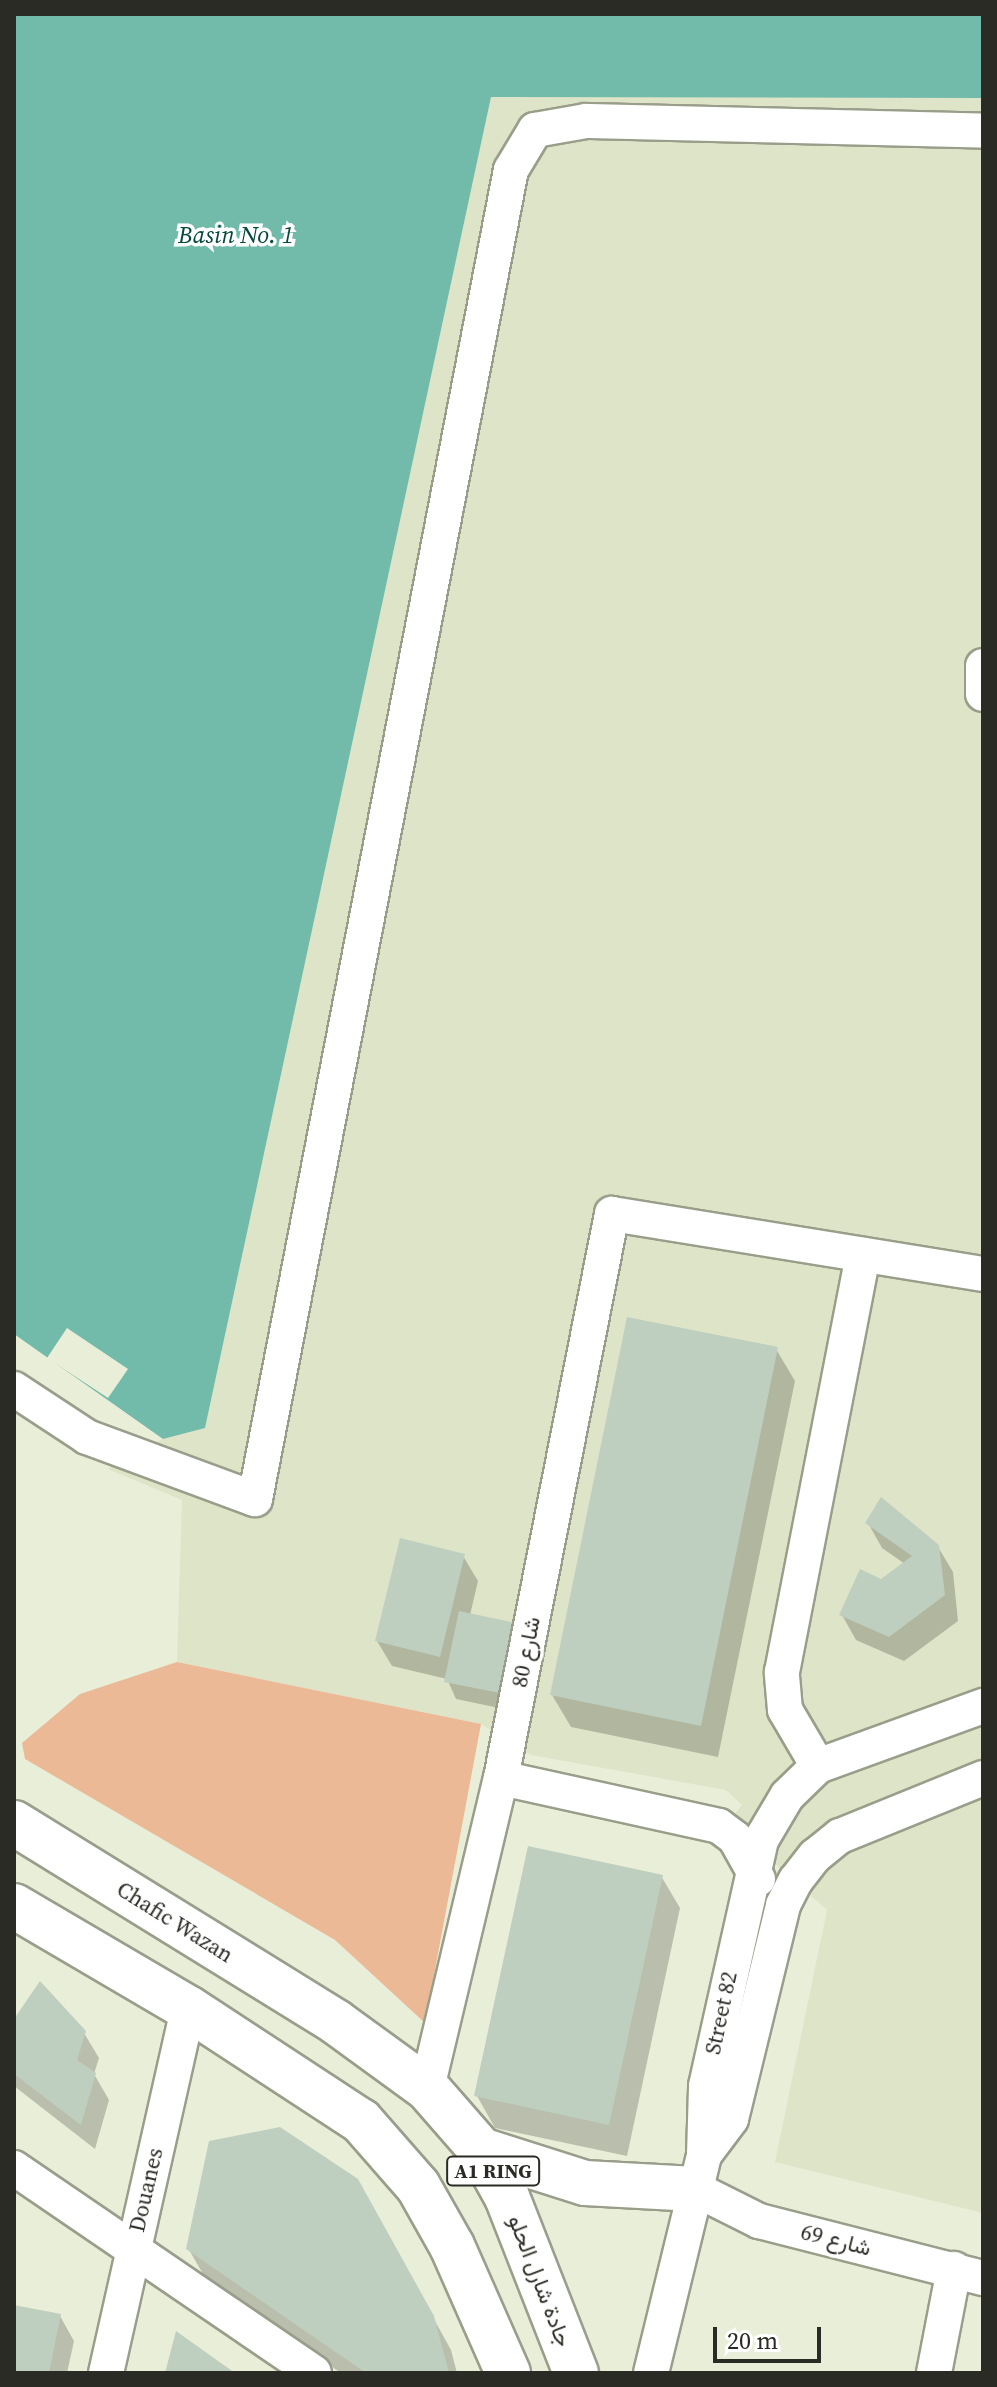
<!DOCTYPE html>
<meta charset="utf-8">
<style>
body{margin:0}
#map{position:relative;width:997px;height:2387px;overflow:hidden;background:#e9eed9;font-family:"Source Serif 4",Vazirmatn,serif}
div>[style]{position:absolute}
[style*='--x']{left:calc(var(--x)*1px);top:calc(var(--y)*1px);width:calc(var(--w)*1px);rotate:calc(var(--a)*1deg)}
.built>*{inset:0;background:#dee4c7}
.green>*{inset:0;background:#ecb996}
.water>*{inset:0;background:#72baa9}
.pier>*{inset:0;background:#e9eed9}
.shadow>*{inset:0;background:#0003}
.building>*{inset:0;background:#becfbf}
.roads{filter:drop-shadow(2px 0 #999e8a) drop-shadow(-2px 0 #999e8a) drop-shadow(0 2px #999e8a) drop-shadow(0 -2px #999e8a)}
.minor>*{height:34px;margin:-17px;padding:0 17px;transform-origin:17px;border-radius:17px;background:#fff}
.highway>*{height:44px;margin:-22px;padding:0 22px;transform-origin:22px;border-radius:22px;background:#fff}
span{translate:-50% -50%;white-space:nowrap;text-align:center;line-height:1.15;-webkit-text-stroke:7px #fff;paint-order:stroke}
.shield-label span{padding:2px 6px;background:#fff;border:2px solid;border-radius:6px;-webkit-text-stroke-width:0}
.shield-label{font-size:20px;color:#2a2b24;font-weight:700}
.street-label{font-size:22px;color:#2a2b24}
.water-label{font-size:24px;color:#05483c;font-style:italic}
.frame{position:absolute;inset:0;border:16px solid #2a2b24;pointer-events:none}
.scale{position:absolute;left:713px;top:2327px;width:108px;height:36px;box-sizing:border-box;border:4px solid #2a2b24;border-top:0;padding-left:10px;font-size:24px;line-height:28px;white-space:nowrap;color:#2a2b24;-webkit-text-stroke:6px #fff;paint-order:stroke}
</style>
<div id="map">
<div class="built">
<div style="clip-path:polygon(491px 96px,983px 98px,983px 2213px,775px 2162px,827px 1910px,728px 1822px,742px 1805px,726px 1790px,531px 1755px,481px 1724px,177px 1662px,182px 1500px,108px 1469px,163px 1439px,205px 1428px)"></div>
</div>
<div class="green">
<div style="clip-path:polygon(177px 1662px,481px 1724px,425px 2023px,335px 1940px,25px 1759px,22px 1743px,80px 1694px)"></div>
</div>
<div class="water">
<div style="clip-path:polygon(14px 14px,983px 14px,983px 98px,491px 97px,205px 1428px,163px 1439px,14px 1334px)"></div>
</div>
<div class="pier">
<div style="clip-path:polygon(67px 1328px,128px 1369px,108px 1398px,47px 1358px)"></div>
</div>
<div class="shadow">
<div style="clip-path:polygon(776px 1349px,795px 1381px,718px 1757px,571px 1727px,552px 1695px)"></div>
<div style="clip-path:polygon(868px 1523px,938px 1547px,953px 1572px,958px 1621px,904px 1661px,856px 1640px,842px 1615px,905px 1564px,882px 1548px)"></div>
<div style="clip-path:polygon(463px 1556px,478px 1581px,470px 1615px,514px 1711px,456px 1699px,447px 1679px,392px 1666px,377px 1641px)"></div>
<div style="clip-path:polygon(661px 1876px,680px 1908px,627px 2156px,495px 2128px,477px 2096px)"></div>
<div style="clip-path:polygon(14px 2023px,84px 2033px,99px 2058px,94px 2074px,109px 2100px,95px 2149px,14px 2086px)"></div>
<div style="clip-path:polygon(373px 2209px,451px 2350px,457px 2373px,341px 2373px,207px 2281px,188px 2248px)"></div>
<div style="clip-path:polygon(14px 2307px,60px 2316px,74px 2341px,67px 2373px,14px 2373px)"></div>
</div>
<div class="building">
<div style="clip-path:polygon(627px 1317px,778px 1347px,701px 1726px,550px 1695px)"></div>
<div style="clip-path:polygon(881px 1497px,939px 1545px,945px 1595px,889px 1637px,839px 1615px,860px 1569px,881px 1579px,912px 1556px,865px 1523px)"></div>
<div style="clip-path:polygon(400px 1538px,465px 1554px,440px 1657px,375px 1641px)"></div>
<div style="clip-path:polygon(459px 1611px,520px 1624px,505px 1694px,444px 1682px)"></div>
<div style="clip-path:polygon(528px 1846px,663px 1875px,609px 2125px,474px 2096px)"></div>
<div style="clip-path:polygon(40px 1981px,86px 2031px,77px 2060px,96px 2073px,81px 2125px,14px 2074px,14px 2019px)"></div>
<div style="clip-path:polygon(280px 2127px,358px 2179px,434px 2316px,449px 2373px,366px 2373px,186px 2249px,209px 2141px)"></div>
<div style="clip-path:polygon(14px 2305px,61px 2314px,49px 2373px,14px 2373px)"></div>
<div style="clip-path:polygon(176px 2331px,235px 2373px,165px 2373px)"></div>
</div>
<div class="roads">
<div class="minor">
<div style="--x:983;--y:666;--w:28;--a:90"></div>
<div style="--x:14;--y:1389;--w:87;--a:33.3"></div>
<div style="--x:87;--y:1437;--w:179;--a:20.3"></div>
<div style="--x:255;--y:1499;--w:1353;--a:-79.1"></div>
<div style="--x:511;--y:170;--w:47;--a:-59"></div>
<div style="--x:535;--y:130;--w:52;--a:-10"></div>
<div style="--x:586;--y:121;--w:397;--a:1.4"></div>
<div style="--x:818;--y:1766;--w:65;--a:-120.5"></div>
<div style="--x:785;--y:1710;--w:38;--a:-95"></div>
<div style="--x:782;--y:1672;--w:425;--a:-79"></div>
<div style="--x:501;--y:1778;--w:223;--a:12.4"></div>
<div style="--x:719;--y:1826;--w:20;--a:37"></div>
<div style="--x:735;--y:1838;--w:47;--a:60.7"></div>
<div style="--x:427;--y:2088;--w:319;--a:-76.6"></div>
<div style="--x:501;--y:1778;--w:575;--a:-78.87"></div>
<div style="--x:612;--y:1214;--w:376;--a:9.2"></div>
<div style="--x:704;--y:2155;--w:45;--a:-53.1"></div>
<div style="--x:731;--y:2119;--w:220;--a:-76.3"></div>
<div style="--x:783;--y:1905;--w:28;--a:-63"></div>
<div style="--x:796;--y:1880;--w:31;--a:-52"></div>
<div style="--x:815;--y:1856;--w:32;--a:-39"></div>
<div style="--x:840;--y:1836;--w:154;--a:-22.1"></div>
<div style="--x:14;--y:2168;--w:363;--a:34.3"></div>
<div style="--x:695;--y:2189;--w:72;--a:26.6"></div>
<div style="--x:759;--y:2221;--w:231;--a:14.3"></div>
<div style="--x:106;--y:2373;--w:374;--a:-77.3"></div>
<div style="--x:651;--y:2373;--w:224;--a:-76.3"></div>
<div style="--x:704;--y:2155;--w:69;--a:-88.3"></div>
<div style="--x:706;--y:2086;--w:252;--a:-77.4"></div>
<div style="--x:761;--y:1840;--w:51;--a:-59.4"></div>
<div style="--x:787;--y:1796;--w:43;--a:-44.1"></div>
<div style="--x:818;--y:1766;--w:176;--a:-20"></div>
<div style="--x:934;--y:2373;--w:106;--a:-79.1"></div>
</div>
<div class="highway">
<div style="--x:14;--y:1823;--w:379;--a:31.7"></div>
<div style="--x:336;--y:2022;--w:112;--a:36"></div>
<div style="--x:427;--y:2088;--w:82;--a:48.9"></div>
<div style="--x:481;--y:2150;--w:54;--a:61"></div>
<div style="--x:507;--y:2197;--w:189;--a:68.6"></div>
<div style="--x:14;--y:1906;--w:202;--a:30.4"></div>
<div style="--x:188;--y:2008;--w:207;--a:33.2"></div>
<div style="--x:361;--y:2121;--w:86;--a:48.8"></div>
<div style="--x:418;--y:2186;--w:69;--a:60.5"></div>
<div style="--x:452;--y:2246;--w:139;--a:66.2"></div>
<div style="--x:481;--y:2150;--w:109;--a:17.6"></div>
<div style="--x:585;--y:2183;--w:110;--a:3.1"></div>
</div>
</div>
<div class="shield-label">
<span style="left:493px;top:2171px">A1 RING</span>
</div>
<div class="street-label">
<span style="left:526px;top:1652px;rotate:-79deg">شارع 80</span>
<span style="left:175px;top:1922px;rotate:32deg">Chafic Wazan</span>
<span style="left:721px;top:2013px;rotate:-78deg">Street 82</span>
<span style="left:146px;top:2190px;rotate:-77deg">Douanes</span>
<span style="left:836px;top:2240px;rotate:14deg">شارع 69</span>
<span style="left:540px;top:2281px;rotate:69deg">جادة شارل الحلو</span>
</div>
<div class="water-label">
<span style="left:236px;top:235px">Basin No. 1</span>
</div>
<div class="frame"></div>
<div class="scale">20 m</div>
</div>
